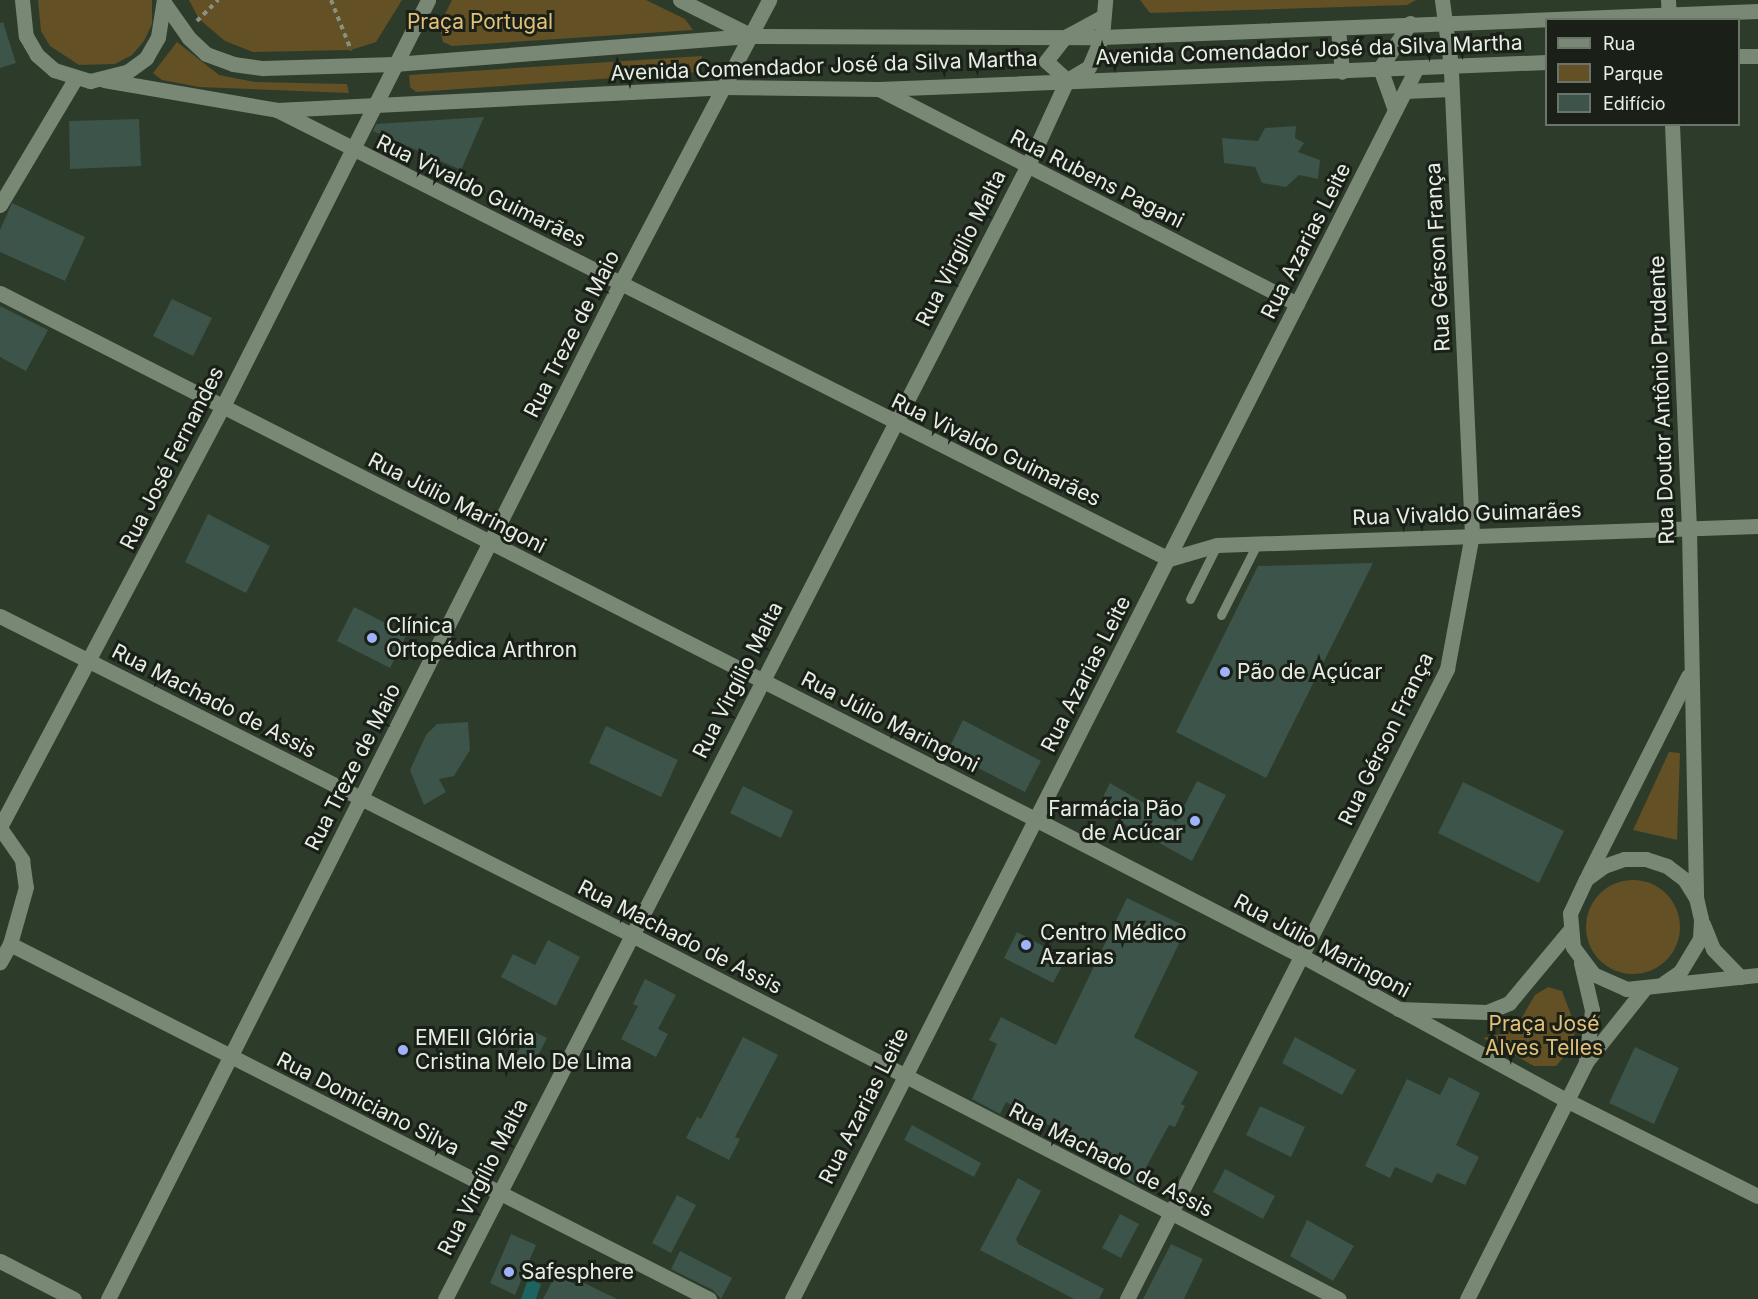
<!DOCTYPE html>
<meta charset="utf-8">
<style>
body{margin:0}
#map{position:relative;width:1758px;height:1299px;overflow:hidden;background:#2d3b2a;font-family:Inter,sans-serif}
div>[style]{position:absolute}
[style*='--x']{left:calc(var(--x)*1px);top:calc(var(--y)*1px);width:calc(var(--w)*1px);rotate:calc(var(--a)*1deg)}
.green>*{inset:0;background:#635024}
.round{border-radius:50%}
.water>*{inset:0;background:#1c6462}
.building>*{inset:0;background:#3c5449}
.path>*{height:4px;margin-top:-2px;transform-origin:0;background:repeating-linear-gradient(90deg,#879284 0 4.5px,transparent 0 9px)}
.lane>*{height:9px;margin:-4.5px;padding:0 4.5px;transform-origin:4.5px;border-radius:4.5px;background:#798874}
.street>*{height:15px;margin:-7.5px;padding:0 7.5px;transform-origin:7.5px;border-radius:7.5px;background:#798874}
.secondary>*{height:15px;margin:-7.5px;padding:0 7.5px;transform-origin:7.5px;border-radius:7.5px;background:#798874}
.dots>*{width:16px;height:16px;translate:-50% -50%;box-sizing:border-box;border:3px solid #1a2018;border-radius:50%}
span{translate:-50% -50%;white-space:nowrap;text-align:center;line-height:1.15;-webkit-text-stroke:6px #1a2018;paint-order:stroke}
.park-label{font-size:21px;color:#e2c078}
.street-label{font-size:21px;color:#e7efe4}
.poi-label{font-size:21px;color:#e7efe4}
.left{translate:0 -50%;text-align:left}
.right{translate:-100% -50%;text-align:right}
.legend{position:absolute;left:1545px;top:18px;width:195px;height:108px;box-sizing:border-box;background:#1a2018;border:2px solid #6c736a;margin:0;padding:8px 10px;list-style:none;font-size:18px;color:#e7efe4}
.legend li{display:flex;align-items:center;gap:12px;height:30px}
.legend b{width:30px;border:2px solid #6c736a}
</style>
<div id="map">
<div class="green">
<div style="clip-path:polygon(38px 0,152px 0,152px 24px,144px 41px,132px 55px,115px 64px,79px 65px,50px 46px,41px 31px)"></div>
<div style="clip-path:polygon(189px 0,402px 0,376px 42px,351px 50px,253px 52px,225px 41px,199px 19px)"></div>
<div style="clip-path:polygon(452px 0,646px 0,685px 19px,693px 30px,452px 46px,443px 42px,439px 26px)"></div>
<div style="clip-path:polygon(1140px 0,1416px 0,1407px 5px,1150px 13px)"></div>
<div style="clip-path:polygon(177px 42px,219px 75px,255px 82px,347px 84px,349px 93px,199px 87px,162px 80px,153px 73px)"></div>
<div style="clip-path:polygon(702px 56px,700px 72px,416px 92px,410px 87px,409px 75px)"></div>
<div style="clip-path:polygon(1669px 752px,1680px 753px,1677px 840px,1633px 830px)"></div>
<div class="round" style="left:1586px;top:880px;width:94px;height:94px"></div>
<div style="clip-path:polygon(1548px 987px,1562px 991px,1576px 1028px,1570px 1050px,1556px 1066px,1534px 1066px,1483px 1038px,1500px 1034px,1521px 1019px,1535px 995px)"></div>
</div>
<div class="water">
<div style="clip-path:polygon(528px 1279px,541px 1284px,536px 1299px,521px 1299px)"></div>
</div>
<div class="building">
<div style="clip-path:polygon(3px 22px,16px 63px,0 68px,0 23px)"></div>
<div style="clip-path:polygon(484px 117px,461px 170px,373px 131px,376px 124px)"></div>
<div style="clip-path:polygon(139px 119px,141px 166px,70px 169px,69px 121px)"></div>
<div style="clip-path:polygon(1296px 126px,1295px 138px,1304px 143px,1298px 152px,1320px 160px,1318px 179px,1299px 175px,1286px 187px,1262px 183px,1255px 167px,1224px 163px,1222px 138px,1258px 141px,1265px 128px)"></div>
<div style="clip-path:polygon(12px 203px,85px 237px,65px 281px,0 252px,0 230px)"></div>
<div style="clip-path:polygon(172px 299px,212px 318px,193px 356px,153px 336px)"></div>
<div style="clip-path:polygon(0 306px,48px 330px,26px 371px,0 357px)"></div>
<div style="clip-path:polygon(208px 514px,270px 546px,246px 593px,185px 562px)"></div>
<div style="clip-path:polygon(1373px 563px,1266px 778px,1176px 732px,1258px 566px)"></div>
<div style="clip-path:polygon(354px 607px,407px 634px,390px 668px,337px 641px)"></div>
<div style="clip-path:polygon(963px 720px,1041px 761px,1025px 792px,947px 752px)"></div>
<div style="clip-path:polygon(468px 722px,470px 750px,454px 776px,439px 779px,446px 792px,424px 805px,410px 770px,426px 735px,437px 724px)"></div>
<div style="clip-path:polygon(606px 726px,678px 760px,661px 797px,589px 763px)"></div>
<div style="clip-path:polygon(1197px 781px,1226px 795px,1192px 861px,1097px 809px,1110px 783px,1176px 822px)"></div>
<div style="clip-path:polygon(1463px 782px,1564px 831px,1539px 883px,1438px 833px)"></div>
<div style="clip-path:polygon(743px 786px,793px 811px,781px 838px,730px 813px)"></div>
<div style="clip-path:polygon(1127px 898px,1187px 927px,1134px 1037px,1198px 1072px,1181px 1104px,1185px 1106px,1175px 1127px,1169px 1125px,1137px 1184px,1092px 1161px,1097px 1151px,1006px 1102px,1000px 1114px,972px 1099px,997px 1044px,989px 1040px,1001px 1017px,1056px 1045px)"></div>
<div style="clip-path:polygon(1017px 932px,1066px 958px,1053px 983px,1004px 958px)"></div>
<div style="clip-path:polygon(548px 940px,580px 957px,556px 1006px,501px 977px,513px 954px,535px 965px)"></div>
<div style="clip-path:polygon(645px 979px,676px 995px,658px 1029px,668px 1034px,656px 1057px,621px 1039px,638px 1006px,633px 1004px)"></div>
<div style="clip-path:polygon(529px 1029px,547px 1038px,534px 1063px,517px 1054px)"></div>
<div style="clip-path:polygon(743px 1037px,778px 1055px,735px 1137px,740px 1139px,729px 1160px,686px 1138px,697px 1117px,701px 1119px)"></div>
<div style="clip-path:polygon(1295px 1037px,1356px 1070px,1342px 1095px,1282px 1063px)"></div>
<div style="clip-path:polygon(1635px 1047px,1679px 1068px,1654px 1124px,1609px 1103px)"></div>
<div style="clip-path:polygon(1449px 1077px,1480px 1093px,1456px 1145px,1479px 1157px,1465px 1185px,1437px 1173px,1432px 1183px,1395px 1167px,1390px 1178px,1365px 1166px,1407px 1079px,1440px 1095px)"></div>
<div style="clip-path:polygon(1260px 1106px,1305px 1127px,1291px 1157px,1246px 1135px)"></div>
<div style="clip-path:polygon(912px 1125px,981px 1163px,974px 1177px,904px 1140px)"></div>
<div style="clip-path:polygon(1225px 1169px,1275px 1196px,1263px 1219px,1213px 1192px)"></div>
<div style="clip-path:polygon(1018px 1178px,1041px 1191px,1016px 1239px,1018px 1244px,1104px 1289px,1099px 1299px,1074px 1299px,980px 1250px)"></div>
<div style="clip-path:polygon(677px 1195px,696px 1205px,671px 1253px,652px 1243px)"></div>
<div style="clip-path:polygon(1120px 1214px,1139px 1224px,1121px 1258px,1102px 1248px)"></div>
<div style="clip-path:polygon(1307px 1220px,1354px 1246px,1333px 1281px,1290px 1256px)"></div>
<div style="clip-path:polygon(511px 1234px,536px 1245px,515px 1295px,490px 1283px)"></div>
<div style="clip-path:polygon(1171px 1244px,1203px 1259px,1184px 1299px,1143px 1299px)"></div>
<div style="clip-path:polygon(680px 1251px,732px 1278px,721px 1299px,713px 1290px,671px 1269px)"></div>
<div style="clip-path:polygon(556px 1274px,578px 1286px,580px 1281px,617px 1299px,543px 1299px)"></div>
</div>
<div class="path">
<div style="--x:331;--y:0;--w:54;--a:68.2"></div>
<div style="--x:197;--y:21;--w:30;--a:-45"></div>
</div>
<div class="lane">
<div style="--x:1190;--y:599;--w:60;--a:-63.4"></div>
<div style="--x:1221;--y:615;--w:80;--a:-63.1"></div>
</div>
<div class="street">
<div style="--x:1668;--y:0;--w:20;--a:87"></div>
<div style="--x:879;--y:89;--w:470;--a:27.2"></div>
<div style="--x:277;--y:110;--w:999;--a:26.72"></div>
<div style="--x:1169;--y:559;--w:50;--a:-16.3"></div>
<div style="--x:1217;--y:545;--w:541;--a:-2.01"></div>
<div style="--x:1672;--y:124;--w:404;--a:87.6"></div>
<div style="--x:1689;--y:528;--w:370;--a:88.9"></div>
<div style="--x:0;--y:293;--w:1161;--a:26.94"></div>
<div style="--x:1035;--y:819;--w:300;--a:27.2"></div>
<div style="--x:1302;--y:956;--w:303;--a:28.6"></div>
<div style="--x:1568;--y:1101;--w:212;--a:26.6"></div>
<div style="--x:0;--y:616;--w:706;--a:26.78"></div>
<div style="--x:630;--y:934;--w:797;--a:27.24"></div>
<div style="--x:0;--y:827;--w:474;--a:-62.1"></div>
<div style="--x:222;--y:408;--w:457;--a:-63.2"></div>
<div style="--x:0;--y:828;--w:39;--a:55"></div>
<div style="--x:22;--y:860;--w:27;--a:82"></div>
<div style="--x:26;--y:887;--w:59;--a:105.7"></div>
<div style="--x:10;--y:944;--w:21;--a:119"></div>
<div style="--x:1588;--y:875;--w:223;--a:-63.3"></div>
<div style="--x:1703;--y:924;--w:27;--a:68"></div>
<div style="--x:1713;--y:949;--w:39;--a:46"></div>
<div style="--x:10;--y:944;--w:784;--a:26.92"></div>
<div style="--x:1581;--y:963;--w:48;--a:76.8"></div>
<div style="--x:1592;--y:1010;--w:52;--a:96.6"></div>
<div style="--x:1586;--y:1062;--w:93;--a:-51.5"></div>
<div style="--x:1664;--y:983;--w:19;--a:-35"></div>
<div style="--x:1680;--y:972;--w:39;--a:-59"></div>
<div style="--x:1700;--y:939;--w:20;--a:-87"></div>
<div style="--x:1701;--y:919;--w:22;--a:-103"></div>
<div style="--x:1696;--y:898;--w:22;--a:-122"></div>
<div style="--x:1684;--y:879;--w:21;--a:-143"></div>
<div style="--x:1667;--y:866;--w:22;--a:-162"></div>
<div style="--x:1646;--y:859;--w:22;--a:180"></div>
<div style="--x:1624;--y:859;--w:21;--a:161"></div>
<div style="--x:1604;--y:866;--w:22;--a:144"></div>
<div style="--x:1586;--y:879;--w:38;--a:115"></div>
<div style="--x:1570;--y:913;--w:34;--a:85"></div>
<div style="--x:1573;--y:947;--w:34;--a:53"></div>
<div style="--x:1593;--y:974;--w:36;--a:24"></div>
<div style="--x:1626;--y:989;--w:133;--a:-6.1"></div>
<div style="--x:1398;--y:1009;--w:89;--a:1.9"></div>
<div style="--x:1487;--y:1012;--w:24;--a:-22"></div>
<div style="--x:1509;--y:1003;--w:94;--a:-50.2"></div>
<div style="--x:0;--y:1261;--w:83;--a:27.2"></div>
<div style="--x:1127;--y:1299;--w:707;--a:-63.07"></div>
<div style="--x:1447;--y:669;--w:137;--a:-79.5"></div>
<div style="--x:1472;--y:534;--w:468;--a:-92.6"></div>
<div style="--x:1451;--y:66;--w:67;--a:-97.8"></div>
<div style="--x:1467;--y:1299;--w:265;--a:-63.3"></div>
</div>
<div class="secondary">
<div style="--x:22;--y:0;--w:36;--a:84"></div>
<div style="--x:26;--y:36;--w:22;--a:60"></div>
<div style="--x:37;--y:55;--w:23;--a:41"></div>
<div style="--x:54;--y:70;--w:38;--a:17"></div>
<div style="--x:90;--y:81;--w:38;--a:-14"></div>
<div style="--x:127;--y:72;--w:24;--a:-36"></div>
<div style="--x:146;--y:58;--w:24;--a:-60"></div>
<div style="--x:158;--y:37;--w:37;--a:-81"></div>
<div style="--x:680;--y:0;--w:80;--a:26.6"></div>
<div style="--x:165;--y:4;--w:42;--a:54.8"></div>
<div style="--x:189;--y:38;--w:23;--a:43"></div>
<div style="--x:206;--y:54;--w:29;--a:20"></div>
<div style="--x:233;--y:64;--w:30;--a:8"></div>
<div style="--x:263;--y:68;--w:131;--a:-1.7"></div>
<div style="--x:394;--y:64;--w:359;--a:-4.5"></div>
<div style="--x:752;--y:36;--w:350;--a:0.2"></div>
<div style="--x:1102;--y:37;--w:657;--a:-2.27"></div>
<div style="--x:1338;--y:29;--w:43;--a:84.7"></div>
<div style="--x:1738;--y:56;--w:20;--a:0"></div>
<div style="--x:1069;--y:79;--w:23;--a:-31"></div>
<div style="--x:1089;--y:67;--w:33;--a:-67"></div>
<div style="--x:1102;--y:37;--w:37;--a:-85"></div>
<div style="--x:104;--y:80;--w:176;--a:9.8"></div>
<div style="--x:277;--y:110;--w:448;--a:-2.9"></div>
<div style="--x:724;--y:87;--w:155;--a:0.7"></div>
<div style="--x:879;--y:89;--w:668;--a:-2.32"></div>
<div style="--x:1067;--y:80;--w:28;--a:-138"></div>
<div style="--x:1046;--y:61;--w:31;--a:-52"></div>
<div style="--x:1065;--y:37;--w:42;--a:-28.4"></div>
<div style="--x:1405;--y:91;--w:46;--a:-2.5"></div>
<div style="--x:1395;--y:110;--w:45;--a:-109.7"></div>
<div style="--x:1380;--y:68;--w:54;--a:-56.3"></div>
<div style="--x:0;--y:205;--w:147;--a:-59.2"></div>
<div style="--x:108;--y:1299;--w:1137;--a:-63.23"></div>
<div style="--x:620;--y:284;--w:321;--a:-62.3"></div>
<div style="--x:445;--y:1299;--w:1273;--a:-62.79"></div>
<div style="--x:1027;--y:167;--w:96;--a:-65.3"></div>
<div style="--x:792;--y:1299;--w:1381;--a:-63.1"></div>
</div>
<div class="dots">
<div style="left:372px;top:638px;background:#9fb3fd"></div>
<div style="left:1225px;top:672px;background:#9fb3fd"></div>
<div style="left:1195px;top:821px;background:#9fb3fd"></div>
<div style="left:1026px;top:945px;background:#9fb3fd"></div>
<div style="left:403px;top:1050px;background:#9fb3fd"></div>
<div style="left:509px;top:1272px;background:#9fb3fd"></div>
</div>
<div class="park-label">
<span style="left:480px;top:22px">Praça Portugal</span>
<span style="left:1544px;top:1036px">Praça José<br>Alves Telles</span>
</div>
<div class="street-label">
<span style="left:1309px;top:50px;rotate:-2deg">Avenida Comendador José da Silva Martha</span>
<span style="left:824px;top:66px;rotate:-2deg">Avenida Comendador José da Silva Martha</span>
<span style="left:1097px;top:179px;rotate:27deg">Rua Rubens Pagani</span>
<span style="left:481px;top:191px;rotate:26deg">Rua Vivaldo Guimarães</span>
<span style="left:1306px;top:241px;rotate:-63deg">Rua Azarias Leite</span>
<span style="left:961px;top:248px;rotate:-63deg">Rua Virgílio Malta</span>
<span style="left:1438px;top:257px;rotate:-93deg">Rua Gérson França</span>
<span style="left:572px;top:334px;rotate:-63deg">Rua Treze de Maio</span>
<span style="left:1662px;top:400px;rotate:-92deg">Rua Doutor Antônio Prudente</span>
<span style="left:996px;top:450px;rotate:26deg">Rua Vivaldo Guimarães</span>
<span style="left:172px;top:458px;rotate:-63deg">Rua José Fernandes</span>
<span style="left:457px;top:503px;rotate:27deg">Rua Júlio Maringoni</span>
<span style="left:1467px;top:514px;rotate:-2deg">Rua Vivaldo Guimarães</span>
<span style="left:1086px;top:674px;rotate:-63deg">Rua Azarias Leite</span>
<span style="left:738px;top:680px;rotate:-63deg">Rua Virgílio Malta</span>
<span style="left:214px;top:701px;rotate:27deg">Rua Machado de Assis</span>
<span style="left:890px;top:722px;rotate:27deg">Rua Júlio Maringoni</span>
<span style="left:1386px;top:739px;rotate:-64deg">Rua Gérson França</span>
<span style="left:353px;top:767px;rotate:-63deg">Rua Treze de Maio</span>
<span style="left:680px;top:937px;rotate:27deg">Rua Machado de Assis</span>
<span style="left:1322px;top:946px;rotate:28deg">Rua Júlio Maringoni</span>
<span style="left:368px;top:1104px;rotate:27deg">Rua Domiciano Silva</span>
<span style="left:864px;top:1106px;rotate:-63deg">Rua Azarias Leite</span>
<span style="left:1111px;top:1160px;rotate:27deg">Rua Machado de Assis</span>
<span style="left:483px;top:1177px;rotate:-63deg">Rua Virgílio Malta</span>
</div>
<div class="poi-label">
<span class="left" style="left:386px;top:638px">Clínica<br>Ortopédica Arthron</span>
<span class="left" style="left:1237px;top:672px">Pão de Açúcar</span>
<span class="right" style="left:1183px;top:821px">Farmácia Pão<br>de Acúcar</span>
<span class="left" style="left:1040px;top:945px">Centro Médico<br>Azarias</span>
<span class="left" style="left:415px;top:1050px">EMEII Glória<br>Cristina Melo De Lima</span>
<span class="left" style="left:521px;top:1272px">Safesphere</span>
</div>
<ul class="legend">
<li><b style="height:8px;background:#798874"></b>Rua</li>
<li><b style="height:16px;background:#635024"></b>Parque</li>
<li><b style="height:16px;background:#3c5449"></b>Edifício</li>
</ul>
</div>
